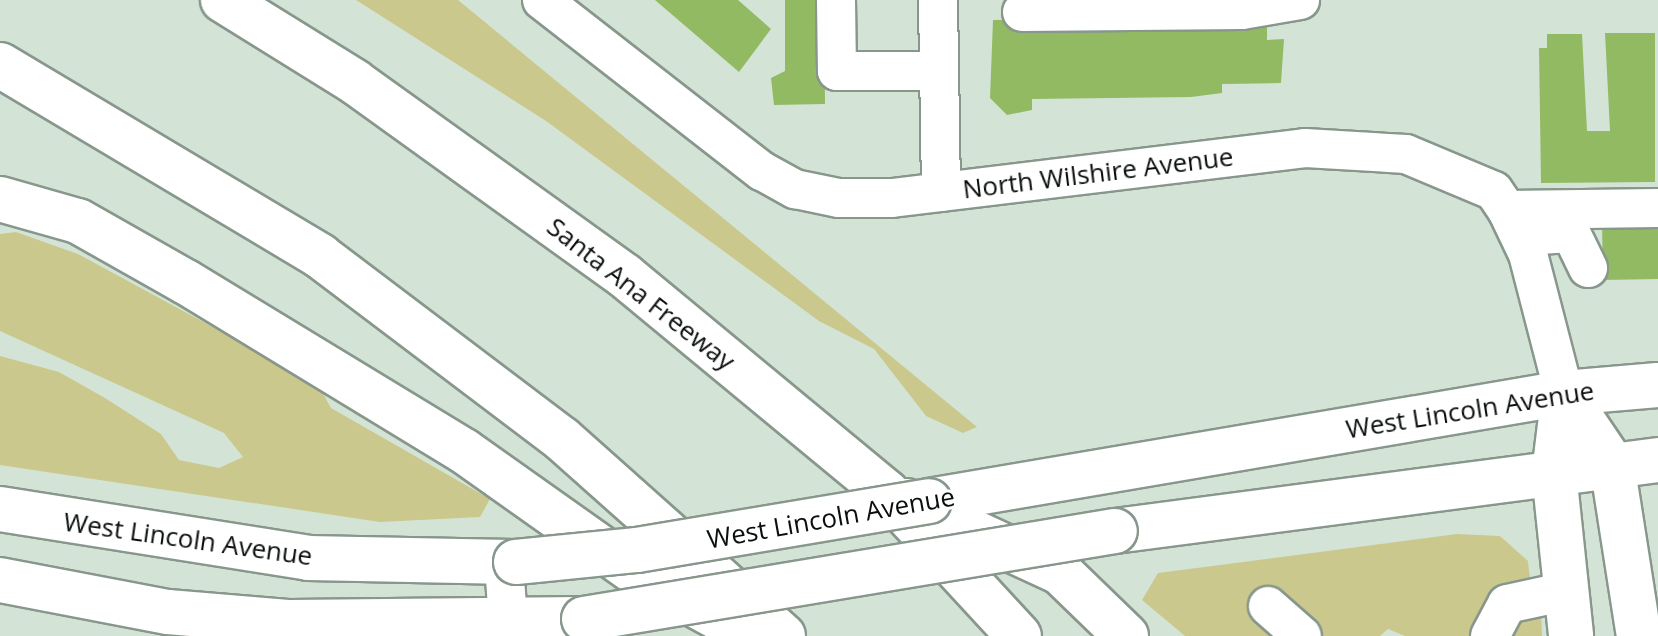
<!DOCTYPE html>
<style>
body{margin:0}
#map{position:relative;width:1658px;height:636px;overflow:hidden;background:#d3e4d7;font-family:"Open Sans",sans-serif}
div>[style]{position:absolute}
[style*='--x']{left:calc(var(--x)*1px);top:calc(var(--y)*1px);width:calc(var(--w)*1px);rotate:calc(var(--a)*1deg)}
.green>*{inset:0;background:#cbc88d}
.building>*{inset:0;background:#92ba62}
.roads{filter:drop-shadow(2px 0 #88978c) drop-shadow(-2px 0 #88978c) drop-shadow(0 2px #88978c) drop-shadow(0 -2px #88978c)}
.minor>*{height:38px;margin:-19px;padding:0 19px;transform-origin:19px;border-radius:19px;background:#fff}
.major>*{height:44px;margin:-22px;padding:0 22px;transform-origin:22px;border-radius:22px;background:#fff}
.highway>*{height:44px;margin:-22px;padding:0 22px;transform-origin:22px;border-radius:22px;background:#fff}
.bridges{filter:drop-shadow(2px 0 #88978c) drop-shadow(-2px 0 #88978c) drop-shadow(0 2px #88978c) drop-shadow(0 -2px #88978c)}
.major-bridge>*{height:44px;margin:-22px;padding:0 22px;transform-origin:22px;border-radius:22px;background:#fff}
span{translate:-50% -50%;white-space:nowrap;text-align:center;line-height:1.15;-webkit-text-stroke:6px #fff;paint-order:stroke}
.street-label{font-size:26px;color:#0a0f0b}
</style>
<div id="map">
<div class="green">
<div style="clip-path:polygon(356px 0,458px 0,977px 427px,963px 433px,926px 416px,874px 349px,819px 321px,546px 121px)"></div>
<div style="clip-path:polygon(16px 232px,78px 254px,318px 384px,331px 408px,490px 499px,480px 517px,380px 522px,0 465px,0 356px,59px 372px,105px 398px,161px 434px,179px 460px,219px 468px,243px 457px,224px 433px,0 331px,0 234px)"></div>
<div style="clip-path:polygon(1457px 534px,1500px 536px,1528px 561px,1530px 579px,1505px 588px,1482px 636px,1405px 636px,1388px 629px,1380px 636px,1320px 636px,1295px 604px,1259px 605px,1280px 636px,1185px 636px,1142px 600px,1158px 573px)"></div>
<div style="clip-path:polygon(1522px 609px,1541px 611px,1542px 636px,1500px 636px)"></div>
</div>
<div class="building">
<div style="clip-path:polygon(655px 0,738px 0,771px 29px,739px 72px)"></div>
<div style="clip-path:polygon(785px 0,824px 0,825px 104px,774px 105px,771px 78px,785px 71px)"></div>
<div style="clip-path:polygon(1256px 18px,1267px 23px,1267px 40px,1284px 39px,1281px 83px,1222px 84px,1222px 93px,1191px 97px,1032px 99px,1032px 110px,1007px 115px,990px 98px,993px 20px)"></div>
<div style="clip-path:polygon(1605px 33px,1655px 33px,1655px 182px,1541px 183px,1539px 48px,1547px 48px,1547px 34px,1582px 34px,1587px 131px,1610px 131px)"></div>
<div style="clip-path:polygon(1658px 211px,1658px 279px,1603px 280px,1602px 220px)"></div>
</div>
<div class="roads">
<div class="minor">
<div style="--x:542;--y:0;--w:279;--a:37.9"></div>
<div style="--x:762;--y:171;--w:38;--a:29"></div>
<div style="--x:795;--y:189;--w:45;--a:11.6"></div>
<div style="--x:839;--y:198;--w:53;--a:0"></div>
<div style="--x:892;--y:198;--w:416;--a:-6.9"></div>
<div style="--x:1305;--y:148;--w:101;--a:3.4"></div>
<div style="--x:1406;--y:154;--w:95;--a:22.8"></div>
<div style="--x:1494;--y:191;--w:23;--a:56"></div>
<div style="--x:1507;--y:210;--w:49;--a:64.5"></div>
<div style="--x:1528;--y:254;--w:144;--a:75.5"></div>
<div style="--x:836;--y:0;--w:71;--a:89.2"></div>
<div style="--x:837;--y:71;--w:101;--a:0"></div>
<div style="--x:938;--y:0;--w:192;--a:89.1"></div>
<div style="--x:1022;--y:12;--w:220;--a:-0.5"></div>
<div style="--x:1242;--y:10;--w:59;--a:-9.8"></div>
<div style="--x:1507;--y:210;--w:151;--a:-0.8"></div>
<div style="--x:1523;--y:236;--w:48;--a:-3.6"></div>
<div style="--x:1571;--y:233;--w:39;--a:64"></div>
<div style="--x:504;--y:563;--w:73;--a:86.1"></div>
<div style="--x:1268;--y:606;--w:45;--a:41.4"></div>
<div style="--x:1490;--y:636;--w:36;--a:-62"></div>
<div style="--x:1507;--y:604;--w:61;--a:-12.2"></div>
</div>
<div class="major">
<div style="--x:929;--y:501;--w:644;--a:-9.65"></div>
<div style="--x:1564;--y:393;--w:94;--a:-4.9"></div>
<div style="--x:0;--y:509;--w:312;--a:9"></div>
<div style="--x:308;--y:558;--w:208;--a:1.1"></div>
<div style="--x:1115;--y:531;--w:548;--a:-7.45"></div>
<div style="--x:0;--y:580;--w:171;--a:10.8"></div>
<div style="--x:168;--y:612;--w:120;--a:4.8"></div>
<div style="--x:288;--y:622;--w:296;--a:-0.6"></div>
</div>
<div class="highway">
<div style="--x:223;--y:0;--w:155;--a:31.8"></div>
<div style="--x:355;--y:82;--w:332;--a:35.7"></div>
<div style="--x:625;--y:276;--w:339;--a:39.6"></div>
<div style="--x:886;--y:492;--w:196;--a:47.3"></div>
<div style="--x:0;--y:65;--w:373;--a:30.8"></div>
<div style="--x:320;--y:256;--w:303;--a:37.1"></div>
<div style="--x:562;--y:439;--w:296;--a:41.7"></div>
<div style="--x:0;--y:199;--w:81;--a:15.8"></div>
<div style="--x:78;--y:221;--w:124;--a:29.5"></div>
<div style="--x:186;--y:282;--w:325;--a:31.3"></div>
<div style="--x:464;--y:451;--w:211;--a:35.3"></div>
<div style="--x:636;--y:573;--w:132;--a:28.5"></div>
<div style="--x:1564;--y:393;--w:86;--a:55.9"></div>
<div style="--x:1612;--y:464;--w:174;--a:81.1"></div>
<div style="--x:1564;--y:393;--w:81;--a:97.1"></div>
<div style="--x:1554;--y:473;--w:164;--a:84"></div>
<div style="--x:906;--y:501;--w:170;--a:24.8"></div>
<div style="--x:1060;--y:572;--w:92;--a:44.1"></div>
</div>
</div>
<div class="bridges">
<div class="major-bridge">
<div style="--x:516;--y:562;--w:122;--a:-5.7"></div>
<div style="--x:637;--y:550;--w:296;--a:-9.5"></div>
<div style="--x:584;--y:619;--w:538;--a:-9.41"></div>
</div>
</div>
<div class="street-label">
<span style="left:1098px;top:173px;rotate:-7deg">North Wilshire Avenue</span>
<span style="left:641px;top:294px;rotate:38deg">Santa Ana Freeway</span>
<span style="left:1470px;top:410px;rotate:-9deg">West Lincoln Avenue</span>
<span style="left:831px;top:518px;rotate:-10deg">West Lincoln Avenue</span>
<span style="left:188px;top:539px;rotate:8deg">West Lincoln Avenue</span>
</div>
</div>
